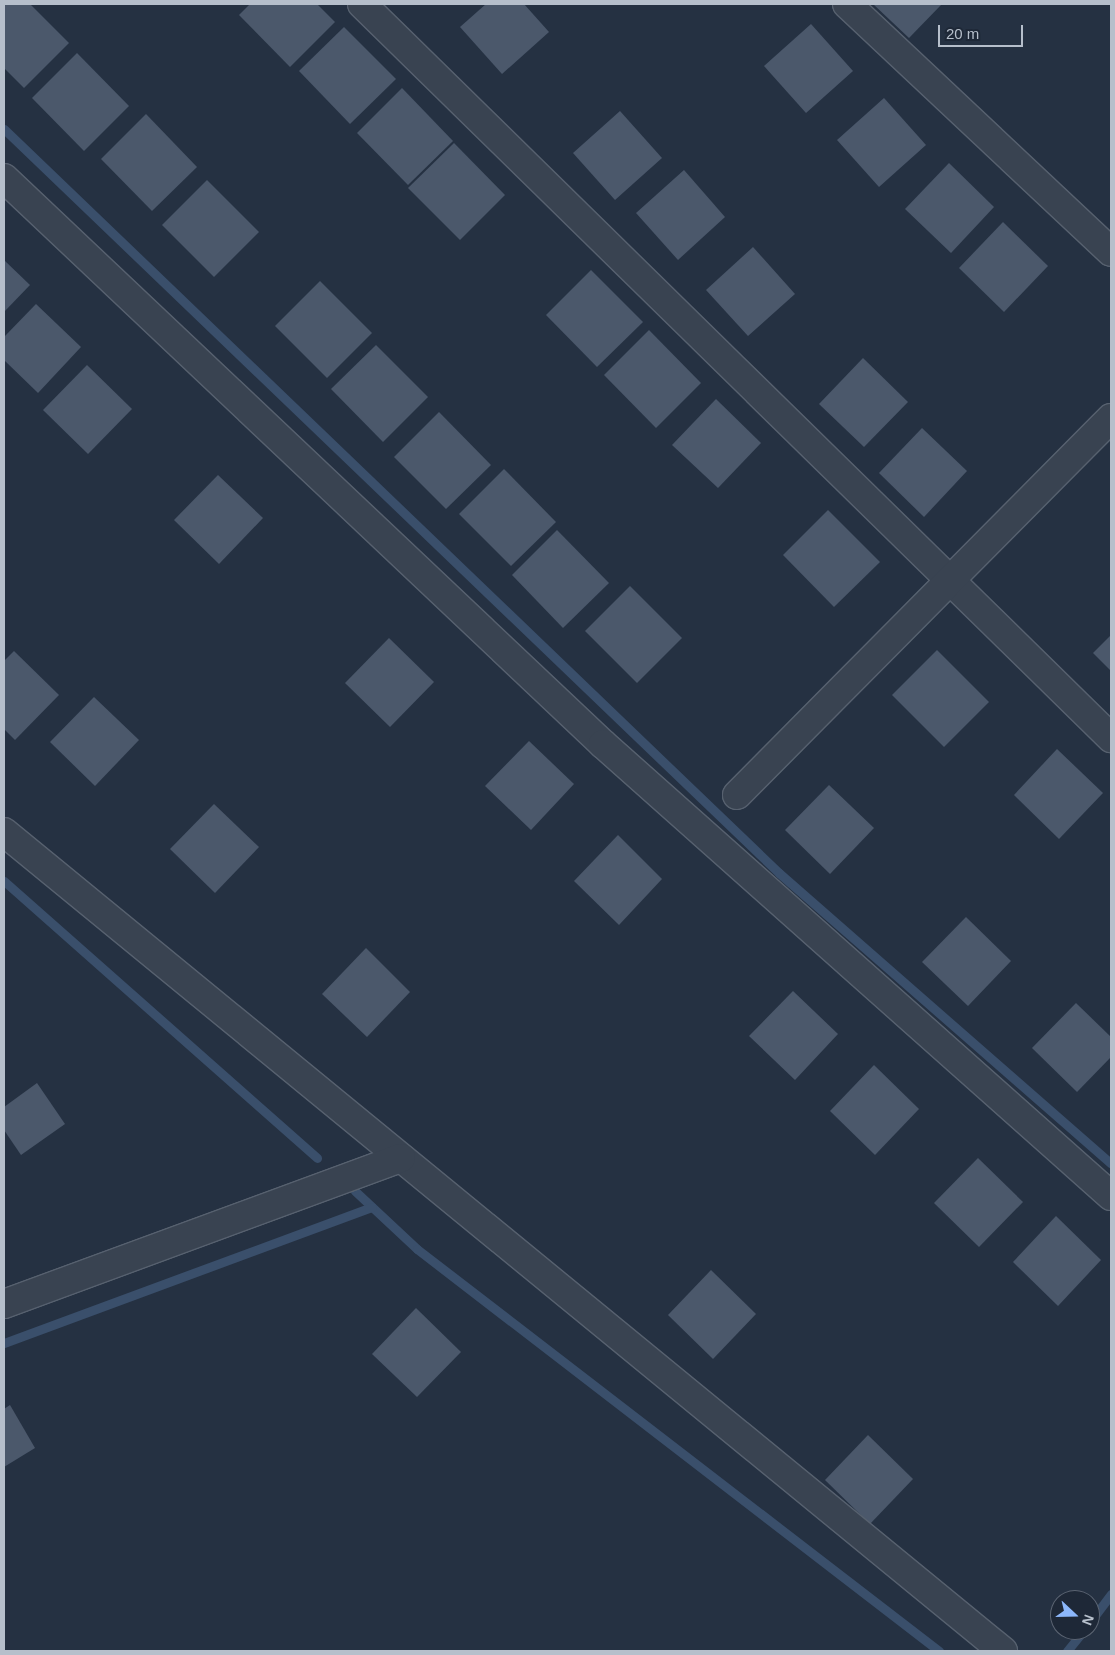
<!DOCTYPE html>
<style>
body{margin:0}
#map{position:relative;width:1115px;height:1655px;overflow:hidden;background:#253142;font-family:Arial,sans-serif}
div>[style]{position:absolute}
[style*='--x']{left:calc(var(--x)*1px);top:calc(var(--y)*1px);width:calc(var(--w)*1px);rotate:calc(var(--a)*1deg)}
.stream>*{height:9px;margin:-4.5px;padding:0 4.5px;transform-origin:4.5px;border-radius:4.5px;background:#3a4f6b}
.building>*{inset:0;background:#4b586b}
.roads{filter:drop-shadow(1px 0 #57616f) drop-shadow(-1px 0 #57616f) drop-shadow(0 1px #57616f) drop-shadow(0 -1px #57616f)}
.minor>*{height:28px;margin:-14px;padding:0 14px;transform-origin:14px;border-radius:14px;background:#394351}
span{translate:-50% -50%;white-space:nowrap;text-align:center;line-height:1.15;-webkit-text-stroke:4px #1e2837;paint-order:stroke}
.frame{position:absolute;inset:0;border:5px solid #b6bfcb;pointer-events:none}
.north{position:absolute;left:1050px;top:1590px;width:50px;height:50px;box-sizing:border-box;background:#1e2837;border:1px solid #5b6472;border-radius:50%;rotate:111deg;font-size:14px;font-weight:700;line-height:20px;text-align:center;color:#b6bfcb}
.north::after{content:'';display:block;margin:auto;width:18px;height:22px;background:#8cb7fb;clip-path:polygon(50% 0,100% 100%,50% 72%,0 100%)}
.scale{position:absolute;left:938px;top:25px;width:85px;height:22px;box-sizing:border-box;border:2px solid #b6bfcb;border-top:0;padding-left:6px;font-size:15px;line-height:18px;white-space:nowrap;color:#b6bfcb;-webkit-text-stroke:4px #1e2837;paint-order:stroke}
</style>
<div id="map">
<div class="stream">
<div style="--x:4;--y:129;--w:1074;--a:43.83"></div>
<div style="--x:779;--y:873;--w:441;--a:41.2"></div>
<div style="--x:4;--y:881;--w:418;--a:41.5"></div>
<div style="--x:355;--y:1191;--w:85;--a:43.1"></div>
<div style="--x:417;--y:1249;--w:659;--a:37.6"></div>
<div style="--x:4;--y:1343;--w:392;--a:-20.3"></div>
<div style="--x:1090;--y:1622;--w:35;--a:-53"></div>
<div style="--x:1067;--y:1651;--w:27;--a:-51"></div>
</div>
<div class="building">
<div style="clip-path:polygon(4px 4px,30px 4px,69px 43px,24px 88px,4px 68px)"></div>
<div style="clip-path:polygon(250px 4px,317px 4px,335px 22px,290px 67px,239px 15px)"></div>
<div style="clip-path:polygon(486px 4px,524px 4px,549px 32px,502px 74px,460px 27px)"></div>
<div style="clip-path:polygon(873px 4px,942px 4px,909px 38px)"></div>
<div style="clip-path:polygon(811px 24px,853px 71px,806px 113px,764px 66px)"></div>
<div style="clip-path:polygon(344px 27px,396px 79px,350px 124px,299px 71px)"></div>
<div style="clip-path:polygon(77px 53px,129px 106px,84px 151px,32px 98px)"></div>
<div style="clip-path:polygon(402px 88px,453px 141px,408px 185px,357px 133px)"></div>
<div style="clip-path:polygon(884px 98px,926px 145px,879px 187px,837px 140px)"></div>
<div style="clip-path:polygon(620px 111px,662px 158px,615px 200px,573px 153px)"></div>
<div style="clip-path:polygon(146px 114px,197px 167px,152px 211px,101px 159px)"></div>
<div style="clip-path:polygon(454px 143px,505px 195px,460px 240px,408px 188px)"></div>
<div style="clip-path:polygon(949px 163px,994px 207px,951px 253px,905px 209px)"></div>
<div style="clip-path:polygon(684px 170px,725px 217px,678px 260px,636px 213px)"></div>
<div style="clip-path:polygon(207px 180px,259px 232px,214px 277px,162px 225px)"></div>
<div style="clip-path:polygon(1003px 222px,1048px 266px,1004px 312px,959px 268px)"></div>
<div style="clip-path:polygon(753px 247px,795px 294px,748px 336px,706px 290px)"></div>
<div style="clip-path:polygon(4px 260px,30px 285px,4px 312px)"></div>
<div style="clip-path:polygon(591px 270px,643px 322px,597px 367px,546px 315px)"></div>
<div style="clip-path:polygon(320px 281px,372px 333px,327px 378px,275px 326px)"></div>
<div style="clip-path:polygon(36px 304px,81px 347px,38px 393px,4px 360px,4px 337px)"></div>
<div style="clip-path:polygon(649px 330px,701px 383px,656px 428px,604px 375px)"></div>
<div style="clip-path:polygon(376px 345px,428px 397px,383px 442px,331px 389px)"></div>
<div style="clip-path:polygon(863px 358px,908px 402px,864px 447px,819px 404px)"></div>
<div style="clip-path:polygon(87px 365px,132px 409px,88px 454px,43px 410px)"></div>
<div style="clip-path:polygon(716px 399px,761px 443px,718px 488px,672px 445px)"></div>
<div style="clip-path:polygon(439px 412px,491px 465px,446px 509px,394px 457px)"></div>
<div style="clip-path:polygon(922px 428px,967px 471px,924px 517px,879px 473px)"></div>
<div style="clip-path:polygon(504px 469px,556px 522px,511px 566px,459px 514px)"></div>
<div style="clip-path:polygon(218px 475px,263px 518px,219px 564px,174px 520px)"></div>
<div style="clip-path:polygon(828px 510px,880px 562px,834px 607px,783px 555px)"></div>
<div style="clip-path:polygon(557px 530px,609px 583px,563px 628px,512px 575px)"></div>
<div style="clip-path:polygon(630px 586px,682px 638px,637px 683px,585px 631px)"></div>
<div style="clip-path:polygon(1111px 635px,1111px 671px,1093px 653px)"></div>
<div style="clip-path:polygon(389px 638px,434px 682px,390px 727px,345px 683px)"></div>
<div style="clip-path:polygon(937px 650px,989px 702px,944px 747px,892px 695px)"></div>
<div style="clip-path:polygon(14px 651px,59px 695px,15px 740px,4px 729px,4px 661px)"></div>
<div style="clip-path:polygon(94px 697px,139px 740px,95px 786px,50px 742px)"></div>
<div style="clip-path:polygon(529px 741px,574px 784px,531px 830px,485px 786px)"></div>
<div style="clip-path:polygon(1057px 749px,1103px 793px,1059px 839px,1014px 795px)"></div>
<div style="clip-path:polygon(829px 785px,874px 828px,830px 874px,785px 830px)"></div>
<div style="clip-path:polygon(214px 804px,259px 847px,215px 893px,170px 849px)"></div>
<div style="clip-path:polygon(618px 835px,662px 879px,619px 925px,574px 881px)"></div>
<div style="clip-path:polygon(966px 917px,1011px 961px,968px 1006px,922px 962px)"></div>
<div style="clip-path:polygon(366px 948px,410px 992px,367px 1037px,322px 994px)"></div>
<div style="clip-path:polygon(793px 991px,838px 1034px,795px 1080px,749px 1036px)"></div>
<div style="clip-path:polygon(1076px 1003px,1111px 1037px,1111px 1057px,1077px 1092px,1032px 1048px)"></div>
<div style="clip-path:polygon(874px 1065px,919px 1109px,875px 1155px,830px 1111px)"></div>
<div style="clip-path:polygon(37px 1083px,65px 1124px,21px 1155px,4px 1130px,4px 1107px)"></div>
<div style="clip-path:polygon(978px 1158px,1023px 1202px,979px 1247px,934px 1203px)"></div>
<div style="clip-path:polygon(1056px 1216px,1101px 1260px,1058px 1306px,1013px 1262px)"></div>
<div style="clip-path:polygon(711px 1270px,756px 1314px,713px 1359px,668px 1315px)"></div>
<div style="clip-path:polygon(416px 1308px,461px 1352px,417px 1397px,372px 1354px)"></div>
<div style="clip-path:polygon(10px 1405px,35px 1448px,4px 1467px,4px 1409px)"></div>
<div style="clip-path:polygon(868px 1435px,913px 1479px,870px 1524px,825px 1480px)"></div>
</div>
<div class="roads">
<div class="minor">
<div style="--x:362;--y:4;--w:1049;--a:44.42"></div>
<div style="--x:847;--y:4;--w:362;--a:43.2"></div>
<div style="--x:4;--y:178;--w:824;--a:43.38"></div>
<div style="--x:603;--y:744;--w:680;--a:41.66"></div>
<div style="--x:737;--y:795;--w:531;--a:-45.23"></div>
<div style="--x:4;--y:832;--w:1292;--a:39.35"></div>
<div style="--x:4;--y:1304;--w:423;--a:-20.2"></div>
</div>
</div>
<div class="frame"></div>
<div class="north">N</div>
<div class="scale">20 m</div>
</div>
